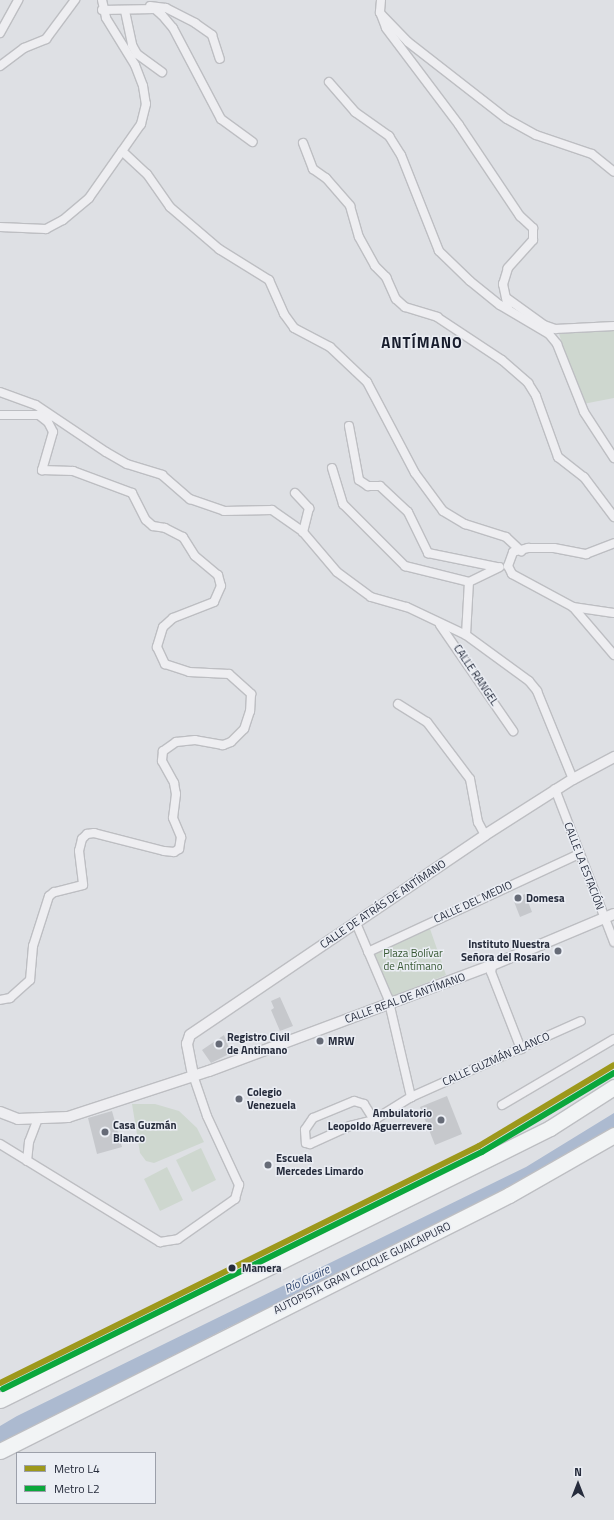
<!DOCTYPE html>
<meta charset="utf-8">
<style>
body{margin:0}
#map{position:relative;width:614px;height:1520px;overflow:hidden;background:#dee0e4;font-family:"Titillium Web",sans-serif}
div>[style]{position:absolute}
[style*='--x']{left:calc(var(--x)*1px);top:calc(var(--y)*1px);width:calc(var(--w)*1px);rotate:calc(var(--a)*1deg)}
.green>*{inset:0;background:#ced7cf}
.water>*{inset:0;background:#acbad0}
.building>*{inset:0;background:#c6c8cc}
.roads{filter:drop-shadow(1px 0 #bdbec2) drop-shadow(-1px 0 #bdbec2) drop-shadow(0 1px #bdbec2) drop-shadow(0 -1px #bdbec2)}
.minor>*{height:8px;margin:-4px;padding:0 4px;transform-origin:4px;border-radius:4px;background:#eeeef1}
.tertiary>*{height:10px;margin:-5px;padding:0 5px;transform-origin:5px;border-radius:5px;background:#eeeef1}
.motorway>*{height:15px;margin:-7.5px;padding:0 7.5px;transform-origin:7.5px;border-radius:7.5px;background:#f2f4f5}
.metro-1>*{height:6px;margin:-3px;padding:0 3px;transform-origin:3px;border-radius:3px;background:#9d981b}
.metro-2>*{height:6px;margin:-3px;padding:0 3px;transform-origin:3px;border-radius:3px;background:#0ba73c}
.dots>*{width:11px;height:11px;translate:-50% -50%;box-sizing:border-box;border:2px solid #ebeef4;border-radius:50%}
span{translate:-50% -50%;white-space:nowrap;text-align:center;line-height:1.15;-webkit-text-stroke:3px #ebeef4;paint-order:stroke}
.street-label{font-size:11px;color:#262c3c}
.poi-label{font-size:11px;color:#262c3c;font-weight:700}
.left{translate:0 -50%;text-align:left}
.right{translate:-100% -50%;text-align:right}
.park-label{font-size:11px;color:#375833}
.stop-label{font-size:11px;color:#262c3c;font-weight:700}
.water-label{font-size:12px;color:#314770;font-style:italic}
.district-label{font-size:15px;color:#181d2d;font-weight:700;letter-spacing:1px}
.legend{position:absolute;left:16px;top:1452px;width:140px;height:52px;box-sizing:border-box;background:#ebeef4;border:1px solid #9ca0aa;margin:0;padding:5px 7px;list-style:none;font-size:12px;color:#262c3c}
.legend li{display:flex;align-items:center;gap:8px;height:20px}
.legend b{width:20px;border:1px solid #9ca0aa}
.north{position:absolute;left:558px;top:1464px;width:40px;height:40px;-webkit-text-stroke:3px #ebeef4;paint-order:stroke;rotate:0deg;font-size:11px;font-weight:700;line-height:16px;text-align:center;color:#262c3c}
.north::after{content:'';display:block;margin:auto;width:14px;height:18px;background:#262c3c;clip-path:polygon(50% 0,100% 100%,50% 72%,0 100%)}
</style>
<div id="map">
<div class="green">
<div style="clip-path:polygon(614px 330px,614px 398px,583px 404px,559px 334px)"></div>
<div style="clip-path:polygon(428px 923px,446px 975px,388px 998px,368px 952px)"></div>
<div style="clip-path:polygon(132px 1104px,155px 1104px,179px 1111px,197px 1128px,204px 1142px,154px 1163px,146px 1161px,140px 1153px)"></div>
<div style="clip-path:polygon(201px 1148px,216px 1180px,192px 1192px,176px 1160px)"></div>
<div style="clip-path:polygon(167px 1167px,183px 1200px,160px 1211px,144px 1179px)"></div>
</div>
<div class="water">
<div style="clip-path:polygon(614px 1113px,614px 1132px,533px 1180px,227px 1328px,0 1444px,0 1426px,17px 1416px,526px 1167px)"></div>
</div>
<div class="building">
<div style="clip-path:polygon(525px 894px,532px 912px,520px 917px,513px 899px)"></div>
<div style="clip-path:polygon(280px 997px,293px 1026px,280px 1031px,271px 1010px,274px 1008px,271px 1001px)"></div>
<div style="clip-path:polygon(224px 1035px,231px 1053px,211px 1063px,202px 1050px)"></div>
<div style="clip-path:polygon(447px 1096px,462px 1134px,435px 1145px,420px 1107px)"></div>
<div style="clip-path:polygon(112px 1111px,122px 1147px,97px 1154px,88px 1118px)"></div>
</div>
<div class="roads">
<div class="minor">
<div style="--x:102;--y:0;--w:18;--a:77"></div>
<div style="--x:106;--y:18;--w:55;--a:58.3"></div>
<div style="--x:135;--y:65;--w:22;--a:69"></div>
<div style="--x:143;--y:86;--w:18;--a:81"></div>
<div style="--x:146;--y:104;--w:21;--a:104"></div>
<div style="--x:141;--y:124;--w:33;--a:125"></div>
<div style="--x:381;--y:0;--w:12;--a:95"></div>
<div style="--x:380;--y:12;--w:17;--a:69"></div>
<div style="--x:386;--y:28;--w:121;--a:53"></div>
<div style="--x:459;--y:125;--w:110;--a:56.2"></div>
<div style="--x:520;--y:216;--w:18;--a:43"></div>
<div style="--x:533;--y:228;--w:12;--a:90"></div>
<div style="--x:533;--y:240;--w:38;--a:132"></div>
<div style="--x:508;--y:268;--w:17;--a:107"></div>
<div style="--x:503;--y:284;--w:25;--a:78"></div>
<div style="--x:150;--y:6;--w:16;--a:7"></div>
<div style="--x:166;--y:8;--w:33;--a:27"></div>
<div style="--x:195;--y:23;--w:21;--a:35"></div>
<div style="--x:212;--y:35;--w:25;--a:72"></div>
<div style="--x:102;--y:10;--w:53;--a:-1.1"></div>
<div style="--x:155;--y:9;--w:9;--a:41"></div>
<div style="--x:162;--y:15;--w:17;--a:50"></div>
<div style="--x:173;--y:28;--w:103;--a:62.2"></div>
<div style="--x:221;--y:119;--w:39;--a:36"></div>
<div style="--x:125;--y:11;--w:35;--a:78"></div>
<div style="--x:132;--y:45;--w:10;--a:61"></div>
<div style="--x:137;--y:54;--w:31;--a:36"></div>
<div style="--x:380;--y:13;--w:40;--a:46"></div>
<div style="--x:408;--y:42;--w:125;--a:37.9"></div>
<div style="--x:507;--y:119;--w:33;--a:29"></div>
<div style="--x:536;--y:135;--w:59;--a:18.7"></div>
<div style="--x:592;--y:154;--w:28;--a:39"></div>
<div style="--x:0;--y:33;--w:38;--a:-61"></div>
<div style="--x:0;--y:66;--w:30;--a:-37"></div>
<div style="--x:24;--y:48;--w:24;--a:-22"></div>
<div style="--x:46;--y:39;--w:49;--a:-53.4"></div>
<div style="--x:329;--y:82;--w:40;--a:49"></div>
<div style="--x:355;--y:112;--w:42;--a:35.2"></div>
<div style="--x:389;--y:136;--w:22;--a:58"></div>
<div style="--x:401;--y:155;--w:103;--a:68.4"></div>
<div style="--x:439;--y:251;--w:43;--a:44.1"></div>
<div style="--x:470;--y:281;--w:38;--a:39"></div>
<div style="--x:500;--y:305;--w:57;--a:30.6"></div>
<div style="--x:549;--y:334;--w:13;--a:51"></div>
<div style="--x:557;--y:344;--w:73;--a:68.3"></div>
<div style="--x:584;--y:412;--w:55;--a:56.9"></div>
<div style="--x:303;--y:143;--w:28;--a:69"></div>
<div style="--x:313;--y:169;--w:16;--a:35"></div>
<div style="--x:326;--y:178;--w:37;--a:49"></div>
<div style="--x:350;--y:206;--w:32;--a:74"></div>
<div style="--x:359;--y:237;--w:33;--a:61"></div>
<div style="--x:375;--y:266;--w:16;--a:45"></div>
<div style="--x:386;--y:277;--w:24;--a:66"></div>
<div style="--x:396;--y:299;--w:12;--a:42"></div>
<div style="--x:405;--y:307;--w:34;--a:17"></div>
<div style="--x:437;--y:317;--w:78;--a:33.5"></div>
<div style="--x:502;--y:360;--w:35;--a:41"></div>
<div style="--x:528;--y:383;--w:15;--a:58"></div>
<div style="--x:536;--y:396;--w:65;--a:70.2"></div>
<div style="--x:558;--y:457;--w:33;--a:38"></div>
<div style="--x:584;--y:477;--w:50;--a:53.1"></div>
<div style="--x:0;--y:227;--w:46;--a:2.5"></div>
<div style="--x:46;--y:229;--w:19;--a:-28"></div>
<div style="--x:63;--y:220;--w:34;--a:-40"></div>
<div style="--x:89;--y:198;--w:57;--a:-54.9"></div>
<div style="--x:122;--y:151;--w:34;--a:43"></div>
<div style="--x:147;--y:174;--w:40;--a:55.1"></div>
<div style="--x:170;--y:207;--w:65;--a:40.6"></div>
<div style="--x:219;--y:249;--w:59;--a:31.8"></div>
<div style="--x:269;--y:280;--w:37;--a:66"></div>
<div style="--x:284;--y:314;--w:17;--a:54"></div>
<div style="--x:294;--y:328;--w:41;--a:27.8"></div>
<div style="--x:330;--y:347;--w:51;--a:43.4"></div>
<div style="--x:367;--y:382;--w:103;--a:62.2"></div>
<div style="--x:415;--y:473;--w:47;--a:53.6"></div>
<div style="--x:443;--y:511;--w:26;--a:31"></div>
<div style="--x:465;--y:524;--w:43;--a:17.6"></div>
<div style="--x:506;--y:537;--w:21;--a:43"></div>
<div style="--x:508;--y:299;--w:44;--a:35.8"></div>
<div style="--x:544;--y:325;--w:12;--a:20"></div>
<div style="--x:555;--y:329;--w:59;--a:-2.9"></div>
<div style="--x:0;--y:392;--w:38;--a:20"></div>
<div style="--x:36;--y:405;--w:84;--a:33.9"></div>
<div style="--x:106;--y:452;--w:24;--a:30"></div>
<div style="--x:127;--y:464;--w:37;--a:17"></div>
<div style="--x:162;--y:475;--w:37;--a:41"></div>
<div style="--x:190;--y:499;--w:36;--a:19"></div>
<div style="--x:224;--y:511;--w:48;--a:-1.2"></div>
<div style="--x:272;--y:510;--w:38;--a:35"></div>
<div style="--x:303;--y:532;--w:52;--a:49.6"></div>
<div style="--x:337;--y:572;--w:42;--a:36.3"></div>
<div style="--x:371;--y:597;--w:37;--a:16"></div>
<div style="--x:407;--y:607;--w:65;--a:25.4"></div>
<div style="--x:466;--y:635;--w:78;--a:36.1"></div>
<div style="--x:529;--y:681;--w:13;--a:51"></div>
<div style="--x:537;--y:691;--w:95;--a:67.8"></div>
<div style="--x:0;--y:415;--w:39;--a:0"></div>
<div style="--x:39;--y:415;--w:11;--a:38"></div>
<div style="--x:48;--y:422;--w:11;--a:63"></div>
<div style="--x:53;--y:432;--w:40;--a:106"></div>
<div style="--x:42;--y:470;--w:31;--a:2"></div>
<div style="--x:73;--y:471;--w:63;--a:20.4"></div>
<div style="--x:132;--y:493;--w:30;--a:63"></div>
<div style="--x:146;--y:520;--w:9;--a:41"></div>
<div style="--x:153;--y:526;--w:12;--a:9"></div>
<div style="--x:165;--y:528;--w:20;--a:27"></div>
<div style="--x:183;--y:537;--w:22;--a:58"></div>
<div style="--x:195;--y:556;--w:30;--a:40"></div>
<div style="--x:218;--y:575;--w:11;--a:75"></div>
<div style="--x:221;--y:586;--w:17;--a:114"></div>
<div style="--x:214;--y:602;--w:44;--a:158.7"></div>
<div style="--x:173;--y:618;--w:13;--a:138"></div>
<div style="--x:163;--y:627;--w:21;--a:107"></div>
<div style="--x:157;--y:647;--w:19;--a:65"></div>
<div style="--x:165;--y:664;--w:25;--a:18"></div>
<div style="--x:189;--y:672;--w:40;--a:2.9"></div>
<div style="--x:229;--y:674;--w:30;--a:42"></div>
<div style="--x:251;--y:694;--w:17;--a:93"></div>
<div style="--x:250;--y:711;--w:19;--a:108"></div>
<div style="--x:244;--y:729;--w:18;--a:135"></div>
<div style="--x:231;--y:742;--w:9;--a:159"></div>
<div style="--x:223;--y:745;--w:28;--a:-170"></div>
<div style="--x:195;--y:740;--w:19;--a:174"></div>
<div style="--x:176;--y:742;--w:16;--a:145"></div>
<div style="--x:163;--y:751;--w:10;--a:96"></div>
<div style="--x:162;--y:761;--w:25;--a:61"></div>
<div style="--x:174;--y:783;--w:11;--a:80"></div>
<div style="--x:176;--y:794;--w:24;--a:97"></div>
<div style="--x:173;--y:818;--w:21;--a:67"></div>
<div style="--x:181;--y:837;--w:12;--a:99"></div>
<div style="--x:179;--y:849;--w:6;--a:149"></div>
<div style="--x:174;--y:852;--w:10;--a:-174"></div>
<div style="--x:164;--y:851;--w:72;--a:-165.6"></div>
<div style="--x:94;--y:833;--w:7;--a:172"></div>
<div style="--x:87;--y:834;--w:7;--a:135"></div>
<div style="--x:82;--y:839;--w:12;--a:104"></div>
<div style="--x:79;--y:851;--w:34;--a:83"></div>
<div style="--x:83;--y:885;--w:30;--a:166"></div>
<div style="--x:54;--y:892;--w:6;--a:141"></div>
<div style="--x:49;--y:896;--w:52;--a:107.7"></div>
<div style="--x:33;--y:946;--w:34;--a:95"></div>
<div style="--x:30;--y:980;--w:27;--a:138"></div>
<div style="--x:10;--y:998;--w:10;--a:169"></div>
<div style="--x:349;--y:426;--w:55;--a:79.5"></div>
<div style="--x:359;--y:480;--w:11;--a:34"></div>
<div style="--x:368;--y:486;--w:12;--a:0"></div>
<div style="--x:380;--y:486;--w:38;--a:43"></div>
<div style="--x:408;--y:512;--w:46;--a:64"></div>
<div style="--x:428;--y:553;--w:70;--a:11.5"></div>
<div style="--x:332;--y:468;--w:38;--a:73"></div>
<div style="--x:343;--y:504;--w:88;--a:45"></div>
<div style="--x:405;--y:566;--w:66;--a:14"></div>
<div style="--x:295;--y:493;--w:21;--a:47"></div>
<div style="--x:309;--y:508;--w:25;--a:104"></div>
<div style="--x:508;--y:566;--w:9;--a:63"></div>
<div style="--x:512;--y:574;--w:69;--a:28.4"></div>
<div style="--x:573;--y:607;--w:63;--a:49.5"></div>
<div style="--x:508;--y:566;--w:15;--a:-70"></div>
<div style="--x:513;--y:552;--w:16;--a:-15"></div>
<div style="--x:528;--y:548;--w:26;--a:0"></div>
<div style="--x:554;--y:548;--w:33;--a:11"></div>
<div style="--x:586;--y:554;--w:30;--a:-21"></div>
<div style="--x:573;--y:607;--w:41;--a:8.3"></div>
<div style="--x:440;--y:625;--w:129;--a:55.4"></div>
<div style="--x:466;--y:635;--w:53;--a:-86.8"></div>
<div style="--x:469;--y:582;--w:34;--a:-26"></div>
<div style="--x:398;--y:704;--w:34;--a:32"></div>
<div style="--x:427;--y:722;--w:71;--a:53"></div>
<div style="--x:470;--y:779;--w:44;--a:79.5"></div>
<div style="--x:478;--y:822;--w:15;--a:62"></div>
<div style="--x:555;--y:789;--w:164;--a:68.9"></div>
<div style="--x:356;--y:923;--w:82;--a:66.9"></div>
<div style="--x:388;--y:998;--w:102;--a:76.9"></div>
<div style="--x:368;--y:952;--w:233;--a:-24.9"></div>
<div style="--x:493;--y:962;--w:10;--a:101"></div>
<div style="--x:491;--y:972;--w:83;--a:68.7"></div>
<div style="--x:502;--y:1105;--w:130;--a:-30.5"></div>
<div style="--x:374;--y:1120;--w:19;--a:-122"></div>
<div style="--x:364;--y:1104;--w:10;--a:-163"></div>
<div style="--x:354;--y:1101;--w:44;--a:157.5"></div>
<div style="--x:313;--y:1118;--w:14;--a:124"></div>
<div style="--x:305;--y:1130;--w:13;--a:86"></div>
<div style="--x:306;--y:1143;--w:4;--a:14"></div>
<div style="--x:310;--y:1144;--w:44;--a:-24.2"></div>
<div style="--x:350;--y:1126;--w:25;--a:-14"></div>
<div style="--x:374;--y:1120;--w:44;--a:-31.9"></div>
<div style="--x:411;--y:1097;--w:186;--a:-24.1"></div>
<div style="--x:0;--y:1144;--w:188;--a:31.5"></div>
<div style="--x:160;--y:1242;--w:18;--a:-9"></div>
<div style="--x:178;--y:1239;--w:70;--a:-35.1"></div>
<div style="--x:235;--y:1199;--w:15;--a:-74"></div>
<div style="--x:239;--y:1185;--w:76;--a:-114.9"></div>
<div style="--x:207;--y:1116;--w:43;--a:-108.9"></div>
<div style="--x:27;--y:1161;--w:19;--a:-84"></div>
<div style="--x:29;--y:1142;--w:25;--a:-69"></div>
</div>
<div class="tertiary">
<div style="--x:193;--y:1075;--w:32;--a:-101"></div>
<div style="--x:187;--y:1044;--w:9;--a:-72"></div>
<div style="--x:190;--y:1035;--w:356;--a:-34.1"></div>
<div style="--x:485;--y:835;--w:104;--a:-32.5"></div>
<div style="--x:573;--y:779;--w:47;--a:-28.2"></div>
<div style="--x:0;--y:1112;--w:19;--a:21"></div>
<div style="--x:18;--y:1119;--w:50;--a:-2.3"></div>
<div style="--x:68;--y:1117;--w:148;--a:-18.1"></div>
<div style="--x:209;--y:1071;--w:300;--a:-20.5"></div>
<div style="--x:490;--y:966;--w:134;--a:-22.8"></div>
</div>
<div class="motorway">
<div style="--x:0;--y:1400;--w:614;--a:-26.31"></div>
<div style="--x:550;--y:1128;--w:76;--a:-32.6"></div>
<div style="--x:0;--y:1451;--w:570;--a:-26.7"></div>
<div style="--x:509;--y:1195;--w:121;--a:-29.7"></div>
</div>
</div>
<div class="metro-1">
<div style="--x:0;--y:1383;--w:534;--a:-26.33"></div>
<div style="--x:479;--y:1146;--w:157;--a:-31"></div>
</div>
<div class="metro-2">
<div style="--x:3;--y:1389;--w:534;--a:-26.33"></div>
<div style="--x:482;--y:1152;--w:154;--a:-30.9"></div>
</div>
<div class="dots">
<div style="left:518px;top:898px;background:#666b77"></div>
<div style="left:558px;top:951px;background:#666b77"></div>
<div style="left:320px;top:1041px;background:#666b77"></div>
<div style="left:219px;top:1044px;background:#666b77"></div>
<div style="left:239px;top:1099px;background:#666b77"></div>
<div style="left:441px;top:1120px;background:#666b77"></div>
<div style="left:105px;top:1132px;background:#666b77"></div>
<div style="left:268px;top:1165px;background:#666b77"></div>
<div style="left:232px;top:1268px;background:#262c3c"></div>
</div>
<div class="street-label">
<span style="left:476px;top:675px;rotate:56deg">CALLE RANGEL</span>
<span style="left:584px;top:866px;rotate:69deg">CALLE LA ESTACIÓN</span>
<span style="left:473px;top:902px;rotate:-25deg">CALLE DEL MEDIO</span>
<span style="left:383px;top:904px;rotate:-34deg">CALLE DE ATRÁS DE ANTÍMANO</span>
<span style="left:405px;top:998px;rotate:-20deg">CALLE REAL DE ANTÍMANO</span>
<span style="left:496px;top:1059px;rotate:-24deg">CALLE GUZMÁN BLANCO</span>
<span style="left:362px;top:1268px;rotate:-26deg">AUTOPISTA GRAN CACIQUE GUAICAIPURO</span>
</div>
<div class="poi-label">
<span class="left" style="left:526px;top:898px">Domesa</span>
<span class="right" style="left:550px;top:951px">Instituto Nuestra<br>Señora del Rosario</span>
<span class="left" style="left:227px;top:1044px">Registro Civil<br>de Antimano</span>
<span class="left" style="left:328px;top:1041px">MRW</span>
<span class="left" style="left:247px;top:1099px">Colegio<br>Venezuela</span>
<span class="right" style="left:432px;top:1120px">Ambulatorio<br>Leopoldo Aguerrevere</span>
<span class="left" style="left:113px;top:1132px">Casa Guzmán<br>Blanco</span>
<span class="left" style="left:276px;top:1165px">Escuela<br>Mercedes Limardo</span>
</div>
<div class="park-label">
<span style="left:413px;top:960px">Plaza Bolívar<br>de Antímano</span>
</div>
<div class="stop-label">
<span class="left" style="left:242px;top:1268px">Mamera</span>
</div>
<div class="water-label">
<span style="left:307px;top:1279px;rotate:-26deg">Río Guaire</span>
</div>
<div class="district-label">
<span style="left:422px;top:343px">ANTÍMANO</span>
</div>
<ul class="legend">
<li><b style="height:5px;background:#9d981b"></b>Metro L4</li>
<li><b style="height:5px;background:#0ba73c"></b>Metro L2</li>
</ul>
<div class="north">N</div>
</div>
